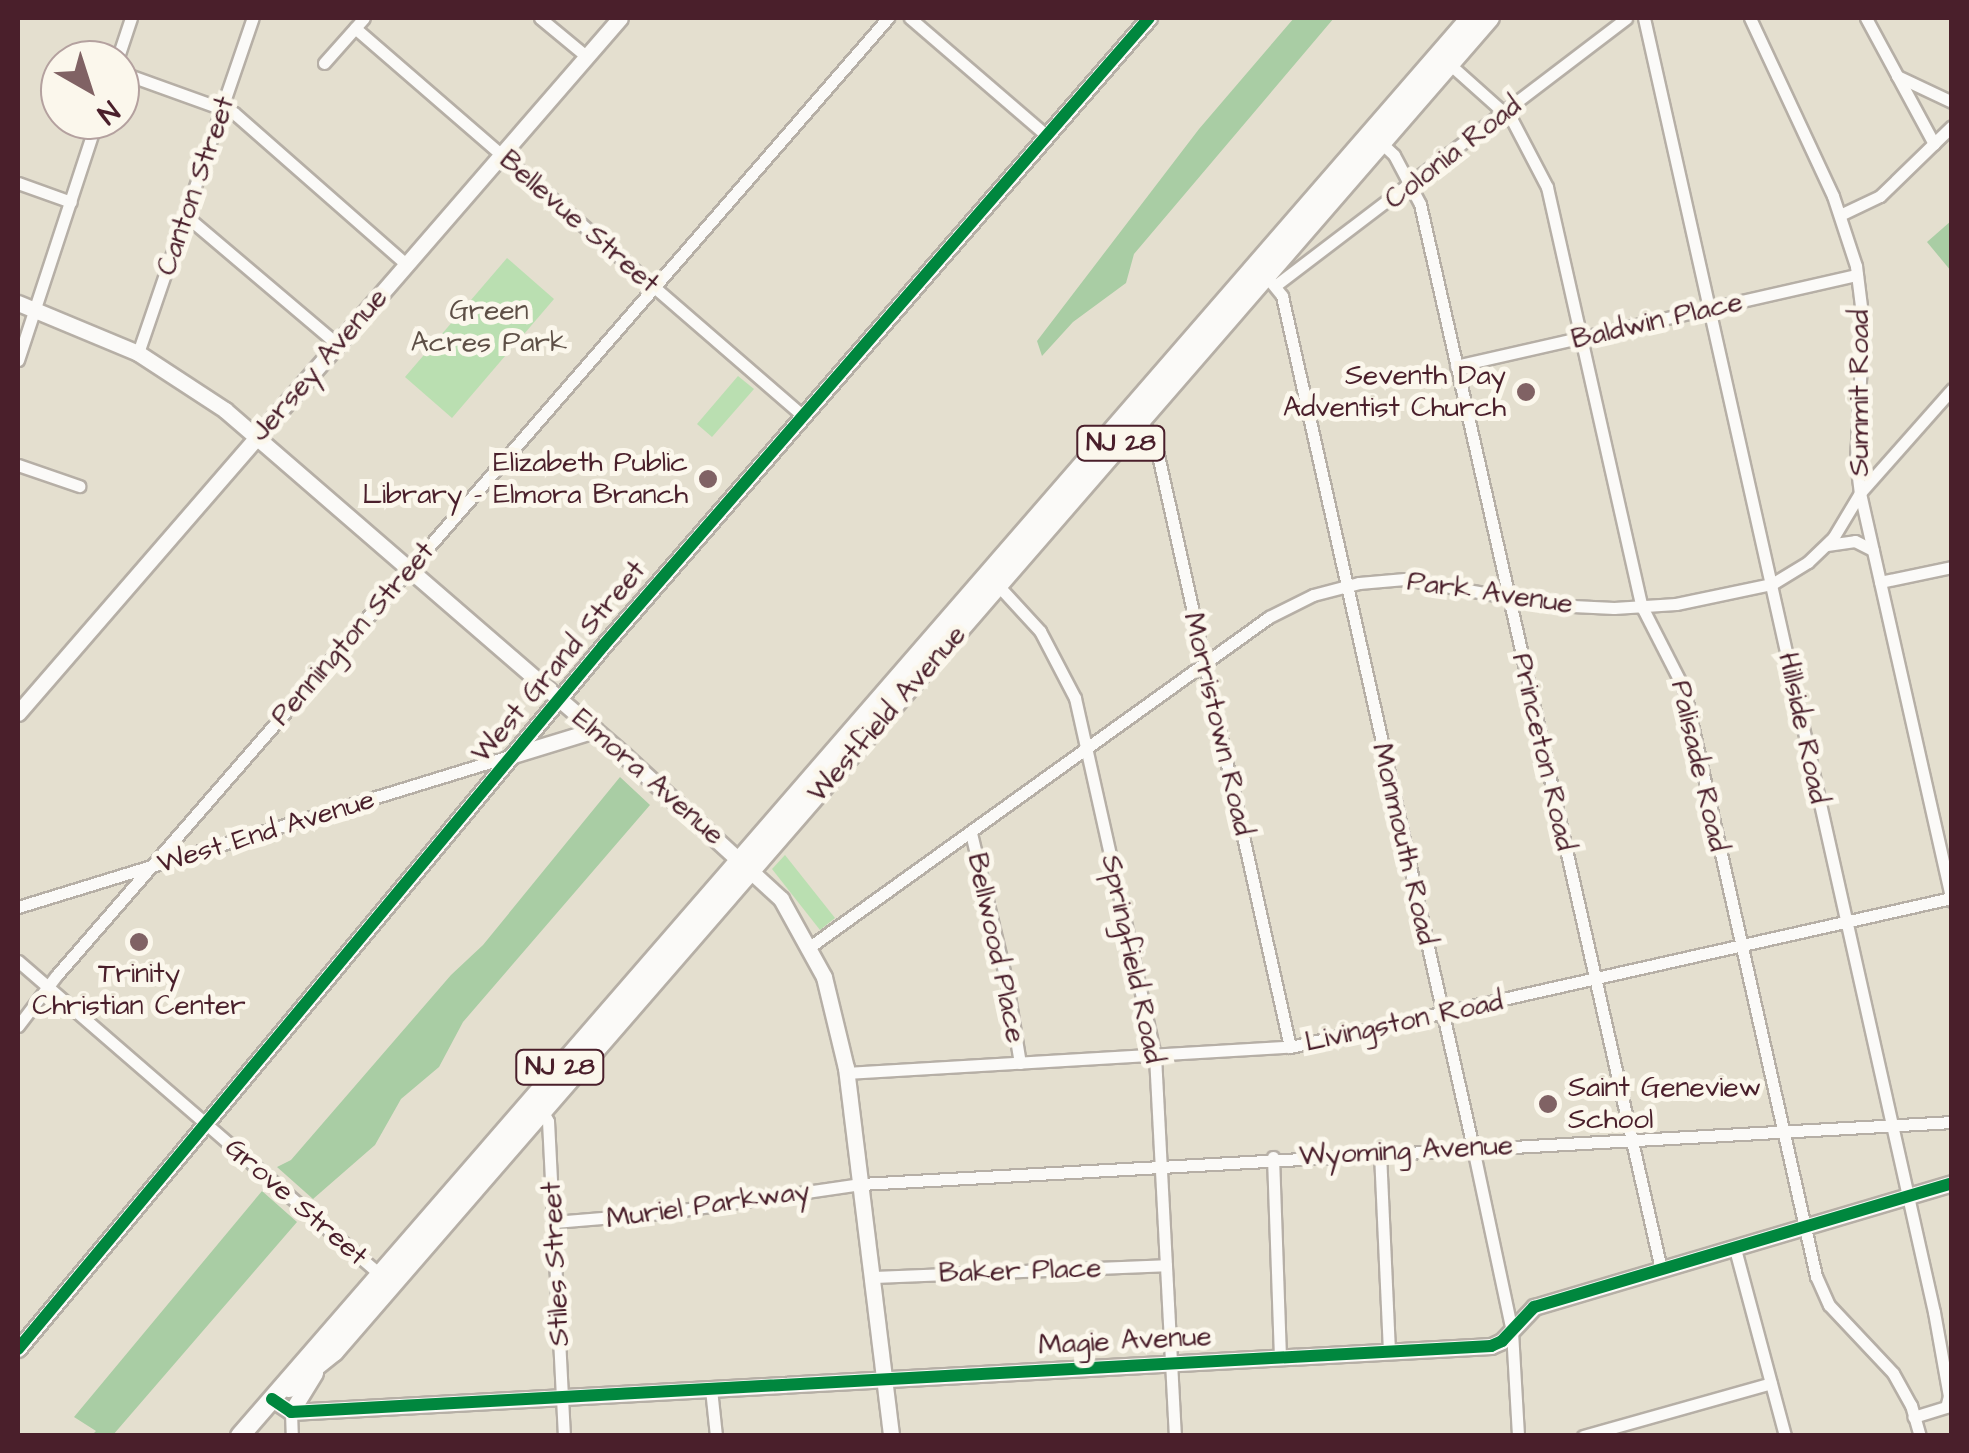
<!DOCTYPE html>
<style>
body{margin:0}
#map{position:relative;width:1969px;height:1453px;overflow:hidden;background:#e4dfcf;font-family:"Architects Daughter",sans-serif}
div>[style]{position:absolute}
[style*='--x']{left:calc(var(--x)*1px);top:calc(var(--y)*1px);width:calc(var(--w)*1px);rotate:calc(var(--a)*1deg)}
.green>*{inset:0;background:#badfb1}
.forest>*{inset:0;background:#a9cda4}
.roads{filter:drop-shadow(2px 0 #b6afa6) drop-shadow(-2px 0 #b6afa6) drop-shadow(0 2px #b6afa6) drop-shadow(0 -2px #b6afa6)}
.street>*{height:11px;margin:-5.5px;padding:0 5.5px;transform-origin:5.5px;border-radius:5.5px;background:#fbfaf8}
.secondary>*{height:15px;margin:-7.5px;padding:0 7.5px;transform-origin:7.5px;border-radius:7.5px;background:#fbfaf8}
.primary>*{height:18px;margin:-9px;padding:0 9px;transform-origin:9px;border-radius:9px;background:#fbfaf8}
.cycleway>*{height:12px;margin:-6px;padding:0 6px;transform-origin:6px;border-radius:6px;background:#00873e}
.dots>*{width:28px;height:28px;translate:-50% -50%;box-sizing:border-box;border:5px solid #fbf7ec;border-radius:50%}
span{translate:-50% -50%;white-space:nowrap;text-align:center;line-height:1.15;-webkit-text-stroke:10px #fbf7ec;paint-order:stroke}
.shield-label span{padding:2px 8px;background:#fbf7ec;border:2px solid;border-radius:8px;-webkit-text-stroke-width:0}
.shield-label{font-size:25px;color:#4a1f2b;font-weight:700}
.street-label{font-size:28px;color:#4a1f2b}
.park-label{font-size:28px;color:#5d4f46}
.poi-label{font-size:28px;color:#4a1f2b}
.right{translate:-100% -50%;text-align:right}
.left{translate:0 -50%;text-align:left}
.frame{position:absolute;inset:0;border:20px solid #4a1f2b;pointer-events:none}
.north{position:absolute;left:40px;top:40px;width:100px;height:100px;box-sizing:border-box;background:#fbf7ec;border:2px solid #b4a19f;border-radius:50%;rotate:141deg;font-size:28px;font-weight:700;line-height:40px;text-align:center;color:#4a1f2b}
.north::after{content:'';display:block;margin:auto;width:35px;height:45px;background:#806264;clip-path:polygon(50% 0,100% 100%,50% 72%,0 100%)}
</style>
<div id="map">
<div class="green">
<div style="clip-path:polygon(507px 258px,554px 299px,452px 418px,405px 377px)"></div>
<div style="clip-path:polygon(738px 376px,754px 389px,712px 437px,697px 424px)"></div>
<div style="clip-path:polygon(785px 855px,835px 918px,820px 930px,772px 869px)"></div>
</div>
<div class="forest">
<div style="clip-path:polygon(1294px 18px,1334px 18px,1134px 254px,1126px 283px,1073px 322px,1042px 356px,1037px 341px,1199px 129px)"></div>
<div style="clip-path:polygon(1951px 221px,1951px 271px,1927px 242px)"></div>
<div style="clip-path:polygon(620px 777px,650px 805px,463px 1022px,439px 1067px,401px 1099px,375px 1145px,313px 1199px,277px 1167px,291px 1160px,451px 975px,483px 945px)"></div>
<div style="clip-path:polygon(262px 1191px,297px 1222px,113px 1435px,92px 1435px,96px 1431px,74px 1417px)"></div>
</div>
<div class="roads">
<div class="street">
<div style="--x:540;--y:18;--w:60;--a:39.6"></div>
<div style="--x:910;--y:18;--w:179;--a:40.7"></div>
<div style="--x:1644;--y:18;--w:1326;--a:77.37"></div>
<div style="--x:1934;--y:1312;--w:85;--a:79.9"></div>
<div style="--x:1949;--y:1396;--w:11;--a:105"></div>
<div style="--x:1946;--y:1407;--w:34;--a:163"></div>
<div style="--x:1750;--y:18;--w:196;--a:65"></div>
<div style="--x:1833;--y:196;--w:74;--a:71.8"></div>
<div style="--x:1856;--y:266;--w:56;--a:82.9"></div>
<div style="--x:1863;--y:322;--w:139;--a:92.9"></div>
<div style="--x:1856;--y:461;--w:32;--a:83"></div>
<div style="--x:1860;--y:493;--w:418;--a:77.3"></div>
<div style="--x:1866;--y:18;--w:143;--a:61.6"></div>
<div style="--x:355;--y:28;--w:593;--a:40.89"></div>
<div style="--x:117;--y:60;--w:44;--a:-71.6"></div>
<div style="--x:1445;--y:60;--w:90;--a:41.8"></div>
<div style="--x:1512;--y:120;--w:76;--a:62.4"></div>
<div style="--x:1547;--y:187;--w:431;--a:77.3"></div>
<div style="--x:1642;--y:607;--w:92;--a:62.9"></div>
<div style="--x:1684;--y:689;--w:602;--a:77.33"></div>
<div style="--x:1816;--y:1276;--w:32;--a:66"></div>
<div style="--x:1829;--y:1305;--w:93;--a:46.7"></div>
<div style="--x:1893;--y:1373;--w:37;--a:61"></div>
<div style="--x:1911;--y:1405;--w:32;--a:74"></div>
<div style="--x:324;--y:63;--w:60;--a:-48.4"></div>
<div style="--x:120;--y:72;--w:121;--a:19.8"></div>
<div style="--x:234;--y:113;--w:229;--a:41.3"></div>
<div style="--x:1897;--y:76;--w:61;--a:25.3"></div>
<div style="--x:1377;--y:139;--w:23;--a:43"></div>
<div style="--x:1394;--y:155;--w:55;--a:62"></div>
<div style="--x:1420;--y:204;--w:1092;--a:77.25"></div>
<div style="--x:18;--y:183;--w:56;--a:19.7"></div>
<div style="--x:1840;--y:215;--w:44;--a:-25.4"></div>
<div style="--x:1880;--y:196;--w:100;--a:-44.2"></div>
<div style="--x:186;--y:216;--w:198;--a:40.3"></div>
<div style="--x:1262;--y:271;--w:32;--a:51"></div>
<div style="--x:1282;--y:296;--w:873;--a:77.36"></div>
<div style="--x:1473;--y:1148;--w:187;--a:78"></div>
<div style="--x:1512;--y:1331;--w:105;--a:86.7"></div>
<div style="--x:1276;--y:285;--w:440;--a:-37.3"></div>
<div style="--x:138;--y:353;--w:354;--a:-71.1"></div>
<div style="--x:18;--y:360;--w:253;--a:-71.8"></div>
<div style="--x:1456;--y:366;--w:411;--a:-12.8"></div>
<div style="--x:1136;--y:417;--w:27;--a:48"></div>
<div style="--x:1154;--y:437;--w:625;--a:77.43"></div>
<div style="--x:18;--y:465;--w:65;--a:19"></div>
<div style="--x:1827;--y:545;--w:28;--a:-8"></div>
<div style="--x:1855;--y:541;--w:20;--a:27"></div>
<div style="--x:994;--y:581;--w:68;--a:47.4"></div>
<div style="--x:1040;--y:631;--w:76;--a:62.4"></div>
<div style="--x:1075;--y:698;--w:367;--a:77.4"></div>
<div style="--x:1155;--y:1056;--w:381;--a:87"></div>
<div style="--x:1880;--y:582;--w:74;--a:-11.8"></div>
<div style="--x:971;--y:833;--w:155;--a:76.6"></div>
<div style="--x:1007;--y:984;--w:80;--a:80.7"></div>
<div style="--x:18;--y:907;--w:518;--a:-17.07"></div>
<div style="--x:811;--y:946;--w:564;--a:-35.69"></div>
<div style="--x:1269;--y:617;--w:49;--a:-26.6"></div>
<div style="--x:1313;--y:595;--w:48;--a:-14.6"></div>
<div style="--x:1359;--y:583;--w:46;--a:-5"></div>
<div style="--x:1405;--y:579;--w:149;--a:10"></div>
<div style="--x:1552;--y:605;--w:62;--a:2.8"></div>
<div style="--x:1614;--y:608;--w:62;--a:-3.7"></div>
<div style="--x:1676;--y:604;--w:98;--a:-11.8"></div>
<div style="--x:1772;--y:584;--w:42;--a:-31.4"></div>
<div style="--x:1808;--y:562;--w:35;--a:-44"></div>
<div style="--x:1833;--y:538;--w:52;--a:-59"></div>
<div style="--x:1860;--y:493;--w:139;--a:-48.5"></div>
<div style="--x:18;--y:961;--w:486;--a:40.9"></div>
<div style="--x:18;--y:1026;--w:63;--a:-52.8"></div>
<div style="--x:56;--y:976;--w:1269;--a:-49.03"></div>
<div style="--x:847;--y:1073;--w:444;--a:-3.4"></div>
<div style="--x:1290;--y:1047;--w:678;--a:-12.7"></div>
<div style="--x:541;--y:1108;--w:15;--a:62"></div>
<div style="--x:548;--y:1121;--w:315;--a:87.1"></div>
<div style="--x:1380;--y:1153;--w:198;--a:87.4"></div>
<div style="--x:1273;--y:1157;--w:200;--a:88"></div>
<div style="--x:554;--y:1222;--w:108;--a:-4.8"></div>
<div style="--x:662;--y:1213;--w:201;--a:-8.3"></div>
<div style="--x:861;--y:1184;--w:1093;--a:-3.25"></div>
<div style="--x:1735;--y:1249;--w:194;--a:75"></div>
<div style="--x:873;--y:1277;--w:293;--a:-2.3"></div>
<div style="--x:711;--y:1389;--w:47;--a:83.9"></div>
<div style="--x:291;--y:1412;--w:24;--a:88"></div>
<div style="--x:1583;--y:1436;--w:195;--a:-15.7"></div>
</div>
<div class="secondary">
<div style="--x:18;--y:303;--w:130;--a:22.6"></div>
<div style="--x:138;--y:353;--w:104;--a:33.2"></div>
<div style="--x:225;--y:410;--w:527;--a:40.85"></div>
<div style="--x:624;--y:755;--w:213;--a:42.5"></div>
<div style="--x:781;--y:899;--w:89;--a:61.1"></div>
<div style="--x:824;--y:977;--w:94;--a:76.4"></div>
<div style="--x:846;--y:1068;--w:371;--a:83"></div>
<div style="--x:18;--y:713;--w:919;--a:-49.1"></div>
<div style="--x:513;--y:755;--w:86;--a:-17"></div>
<div style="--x:18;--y:1349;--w:915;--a:-50.23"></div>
<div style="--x:603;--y:646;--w:832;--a:-49"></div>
<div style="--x:272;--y:1399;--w:23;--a:34"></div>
<div style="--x:291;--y:1412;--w:1202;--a:-3.15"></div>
<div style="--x:1491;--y:1346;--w:12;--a:-24"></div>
<div style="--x:1502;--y:1341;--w:47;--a:-46.7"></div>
<div style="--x:1534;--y:1307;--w:436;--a:-16.5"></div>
<div style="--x:291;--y:1412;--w:46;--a:-58.4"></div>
</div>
<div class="primary">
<div style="--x:289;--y:1388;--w:58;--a:-38.7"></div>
<div style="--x:334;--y:1352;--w:1765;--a:-49.09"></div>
<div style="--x:240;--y:1436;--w:1877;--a:-49.06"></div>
</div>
</div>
<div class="cycleway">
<div style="--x:18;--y:1349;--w:915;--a:-50.23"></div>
<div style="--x:603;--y:646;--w:832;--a:-49"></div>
<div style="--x:272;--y:1399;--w:23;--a:34"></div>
<div style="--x:291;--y:1412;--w:1202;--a:-3.15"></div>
<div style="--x:1491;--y:1346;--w:12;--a:-24"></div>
<div style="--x:1502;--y:1341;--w:47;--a:-46.7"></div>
<div style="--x:1534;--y:1307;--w:436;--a:-16.5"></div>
</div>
<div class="dots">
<div style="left:1526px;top:392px;background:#806264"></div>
<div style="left:708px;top:479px;background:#806264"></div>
<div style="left:139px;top:942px;background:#806264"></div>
<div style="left:1548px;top:1104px;background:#806264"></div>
</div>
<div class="shield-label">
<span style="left:1121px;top:443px">NJ 28</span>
<span style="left:560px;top:1067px">NJ 28</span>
</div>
<div class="street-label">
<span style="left:1453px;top:153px;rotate:-38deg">Colonia Road</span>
<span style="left:196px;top:186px;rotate:-71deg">Canton Street</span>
<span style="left:579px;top:222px;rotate:41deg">Bellevue Street</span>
<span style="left:1657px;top:321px;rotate:-13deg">Baldwin Place</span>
<span style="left:319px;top:365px;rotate:-49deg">Jersey Avenue</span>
<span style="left:1860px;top:393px;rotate:-90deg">Summit Road</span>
<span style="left:1490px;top:593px;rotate:8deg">Park Avenue</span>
<span style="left:353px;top:634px;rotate:-49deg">Pennington Street</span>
<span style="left:559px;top:662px;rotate:-50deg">West Grand Street</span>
<span style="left:887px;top:714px;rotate:-49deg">Westfield Avenue</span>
<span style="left:1218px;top:724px;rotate:77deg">Morristown Road</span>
<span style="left:1803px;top:728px;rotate:78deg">Hillside Road</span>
<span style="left:1543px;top:752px;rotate:77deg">Princeton Road</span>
<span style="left:1699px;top:766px;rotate:77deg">Palisade Road</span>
<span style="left:648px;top:777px;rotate:41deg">Elmora Avenue</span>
<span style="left:266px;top:832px;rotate:-17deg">West End Avenue</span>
<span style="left:1404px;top:844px;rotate:77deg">Monmouth Road</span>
<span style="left:996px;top:948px;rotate:78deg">Bellwood Place</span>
<span style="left:1132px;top:959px;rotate:78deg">Springfield Road</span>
<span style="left:1404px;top:1022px;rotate:-12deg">Livingston Road</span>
<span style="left:1406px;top:1151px;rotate:-3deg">Wyoming Avenue</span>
<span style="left:296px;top:1202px;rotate:41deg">Grove Street</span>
<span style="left:708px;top:1205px;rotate:-8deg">Muriel Parkway</span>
<span style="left:556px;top:1264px;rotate:-93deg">Stiles Street</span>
<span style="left:1020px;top:1271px;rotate:-2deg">Baker Place</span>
<span style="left:1125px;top:1341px;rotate:-3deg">Magie Avenue</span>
</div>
<div class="park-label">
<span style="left:489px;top:327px">Green<br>Acres Park</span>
</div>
<div class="poi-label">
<span class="right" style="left:1506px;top:392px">Seventh Day<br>Adventist Church</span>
<span class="right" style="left:688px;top:479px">Elizabeth Public<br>Library - Elmora Branch</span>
<span style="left:139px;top:990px">Trinity<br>Christian Center</span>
<span class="left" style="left:1568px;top:1104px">Saint Geneview<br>School</span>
</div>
<div class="frame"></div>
<div class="north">N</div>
</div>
